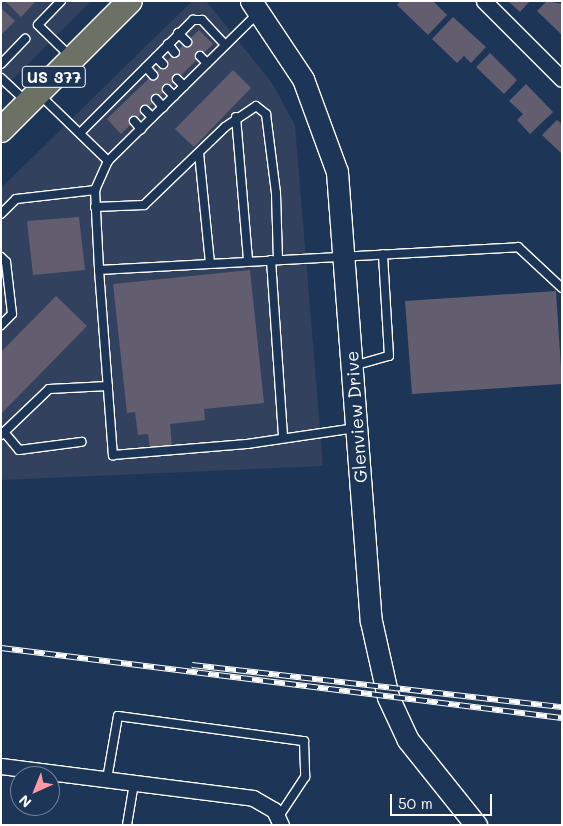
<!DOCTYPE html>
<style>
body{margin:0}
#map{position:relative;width:563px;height:826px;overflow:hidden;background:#1d3557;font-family:Mali,sans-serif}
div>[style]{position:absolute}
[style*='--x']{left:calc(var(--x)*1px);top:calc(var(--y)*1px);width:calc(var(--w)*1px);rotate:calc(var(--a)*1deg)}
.built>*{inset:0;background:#32415e}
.building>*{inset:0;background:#625e70}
.roads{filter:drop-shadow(1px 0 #fff) drop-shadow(-1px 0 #fff) drop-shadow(0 1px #fff) drop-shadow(0 -1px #fff)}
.lane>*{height:8px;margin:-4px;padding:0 4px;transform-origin:4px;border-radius:4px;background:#1d3557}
.street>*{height:15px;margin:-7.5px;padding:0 7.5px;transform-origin:7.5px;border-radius:7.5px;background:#1d3557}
.secondary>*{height:21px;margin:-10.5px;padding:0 10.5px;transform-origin:10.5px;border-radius:10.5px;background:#1d3557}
.primary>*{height:24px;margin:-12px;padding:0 12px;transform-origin:12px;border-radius:12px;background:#6b7165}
.rail>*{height:5.5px;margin-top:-2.75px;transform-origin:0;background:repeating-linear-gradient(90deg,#1d3557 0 11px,#fff 0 22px);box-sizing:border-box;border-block:1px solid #fff}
span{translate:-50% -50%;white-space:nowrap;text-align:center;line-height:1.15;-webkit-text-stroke:4px #1d3557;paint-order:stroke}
.shield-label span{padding:1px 4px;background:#1d3557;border:1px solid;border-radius:4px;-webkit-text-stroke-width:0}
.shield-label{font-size:16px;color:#fff;font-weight:700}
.street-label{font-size:18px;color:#fff}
.frame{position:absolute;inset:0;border:2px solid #fff;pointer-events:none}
.north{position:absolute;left:10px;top:766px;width:50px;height:50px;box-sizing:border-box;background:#1d3557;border:1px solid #77869a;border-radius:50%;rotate:224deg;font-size:14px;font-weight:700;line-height:20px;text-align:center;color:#fff}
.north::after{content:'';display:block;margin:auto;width:18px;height:22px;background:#ff9aa2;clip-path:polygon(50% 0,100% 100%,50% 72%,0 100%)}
.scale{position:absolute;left:390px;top:794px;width:102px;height:22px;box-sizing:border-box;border:2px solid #fff;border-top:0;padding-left:6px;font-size:15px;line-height:18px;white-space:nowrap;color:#fff;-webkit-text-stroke:4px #1d3557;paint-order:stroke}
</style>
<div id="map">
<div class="built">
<div style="clip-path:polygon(1px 1px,91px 1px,1px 91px)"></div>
<div style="clip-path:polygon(192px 1px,206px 1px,272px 83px,295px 125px,323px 466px,1px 480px,1px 188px)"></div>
</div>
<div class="building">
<div style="clip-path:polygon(5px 1px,36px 1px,21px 17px)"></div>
<div style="clip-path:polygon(400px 1px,433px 1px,447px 15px,428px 35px,397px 5px)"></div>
<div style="clip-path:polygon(508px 1px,530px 1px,520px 12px)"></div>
<div style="clip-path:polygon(547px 1px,562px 4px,562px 35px,537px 11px)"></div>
<div style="clip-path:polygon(1px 8px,15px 21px,1px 35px)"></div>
<div style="clip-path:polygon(453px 17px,486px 47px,471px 63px,464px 56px,457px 63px,432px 39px)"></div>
<div style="clip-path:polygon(199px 30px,213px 44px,121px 134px,107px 119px)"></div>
<div style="clip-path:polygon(490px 53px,517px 80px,504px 94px,476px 67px)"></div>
<div style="clip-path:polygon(233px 70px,251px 88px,194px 147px,175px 129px)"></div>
<div style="clip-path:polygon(526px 84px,553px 112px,530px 134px,517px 120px,523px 114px,509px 101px)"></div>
<div style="clip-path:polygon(557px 120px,562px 124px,562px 154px,542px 135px)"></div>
<div style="clip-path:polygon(79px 217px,85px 270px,33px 275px,27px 221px)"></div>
<div style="clip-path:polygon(250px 270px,264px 403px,204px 409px,205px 420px,170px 424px,172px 447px,150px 449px,148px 434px,138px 435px,135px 412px,127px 413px,113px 284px)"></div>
<div style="clip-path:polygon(556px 291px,562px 384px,412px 394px,405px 301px)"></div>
<div style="clip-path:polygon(56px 296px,87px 326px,1px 414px,1px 352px)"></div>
</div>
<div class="roads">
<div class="lane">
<div style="--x:61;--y:1;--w:33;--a:134"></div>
<div style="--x:38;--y:25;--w:46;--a:44.1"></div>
<div style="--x:178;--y:33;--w:13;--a:45"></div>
<div style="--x:168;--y:44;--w:11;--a:52"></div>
<div style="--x:200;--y:56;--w:10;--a:45"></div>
<div style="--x:156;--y:57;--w:10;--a:45"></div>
<div style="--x:1;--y:64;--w:35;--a:-46"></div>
<div style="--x:146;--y:67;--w:11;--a:49"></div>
<div style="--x:1;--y:78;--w:35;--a:43"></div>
<div style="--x:177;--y:79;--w:10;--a:45"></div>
<div style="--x:167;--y:89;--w:10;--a:45"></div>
<div style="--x:40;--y:95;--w:95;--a:44.1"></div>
<div style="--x:108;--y:161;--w:211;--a:-44.6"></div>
<div style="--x:156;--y:99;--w:11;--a:49"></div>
<div style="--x:145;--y:110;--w:10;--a:45"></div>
<div style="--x:236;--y:117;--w:144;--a:85.2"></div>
<div style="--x:134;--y:121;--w:11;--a:49"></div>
<div style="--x:80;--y:133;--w:160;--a:-45"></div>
<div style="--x:193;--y:20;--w:9;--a:0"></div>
<div style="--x:202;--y:20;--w:34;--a:47"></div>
<div style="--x:199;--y:153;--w:111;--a:84.3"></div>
<div style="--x:95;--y:190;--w:80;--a:87.1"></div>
<div style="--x:99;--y:270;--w:420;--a:-3.1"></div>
<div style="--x:518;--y:247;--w:60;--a:43"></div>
<div style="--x:95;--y:207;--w:49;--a:-2.3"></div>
<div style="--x:144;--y:205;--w:112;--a:-43.9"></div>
<div style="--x:225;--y:127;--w:37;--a:-34"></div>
<div style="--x:256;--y:106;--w:13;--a:39"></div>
<div style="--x:266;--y:114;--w:80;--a:82.8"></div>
<div style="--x:276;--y:193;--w:66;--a:88.3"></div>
<div style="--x:1;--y:214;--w:21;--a:-45"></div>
<div style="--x:16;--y:199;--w:80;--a:-6.5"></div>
<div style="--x:95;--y:190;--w:32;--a:-66"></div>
<div style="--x:1;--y:257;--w:7;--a:45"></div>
<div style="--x:6;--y:262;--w:52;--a:83.4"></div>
<div style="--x:12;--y:314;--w:16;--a:135"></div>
<div style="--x:271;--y:260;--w:178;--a:86.1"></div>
<div style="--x:99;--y:270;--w:186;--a:85.7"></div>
<div style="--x:113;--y:455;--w:134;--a:-4.7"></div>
<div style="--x:247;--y:444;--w:110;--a:-8.4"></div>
<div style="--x:353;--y:366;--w:37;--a:-16"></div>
<div style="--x:389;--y:356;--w:102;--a:-93.4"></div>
<div style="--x:4;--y:432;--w:23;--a:50"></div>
<div style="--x:19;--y:450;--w:63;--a:-7.4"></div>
<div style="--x:1;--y:435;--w:66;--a:-43.8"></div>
<div style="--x:49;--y:389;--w:59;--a:-2.9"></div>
<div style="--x:107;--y:779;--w:64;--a:-80.1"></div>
<div style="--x:118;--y:716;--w:188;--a:7.7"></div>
<div style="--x:304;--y:741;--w:36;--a:88"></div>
<div style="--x:305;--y:777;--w:49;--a:123.4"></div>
<div style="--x:127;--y:825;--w:43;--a:-80.5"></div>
</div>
<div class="street">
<div style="--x:484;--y:1;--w:110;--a:45"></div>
<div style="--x:1;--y:766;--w:254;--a:7.2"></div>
<div style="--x:253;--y:798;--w:24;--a:30"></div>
<div style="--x:274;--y:810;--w:17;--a:65"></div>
</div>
<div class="secondary">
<div style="--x:251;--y:1;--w:94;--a:56.3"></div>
<div style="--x:303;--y:79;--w:99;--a:69.9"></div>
<div style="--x:337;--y:172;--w:450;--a:85.7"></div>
<div style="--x:371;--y:621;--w:78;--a:77.4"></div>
<div style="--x:388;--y:697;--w:47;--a:65.1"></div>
<div style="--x:408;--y:740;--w:109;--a:51.3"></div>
</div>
<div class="primary">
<div style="--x:1;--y:130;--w:182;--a:-45"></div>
</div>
</div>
<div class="rail">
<div style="--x:1;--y:648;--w:565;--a:7.11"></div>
<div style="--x:192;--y:665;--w:372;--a:6.5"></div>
</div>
<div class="shield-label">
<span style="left:54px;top:77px">US 377</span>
</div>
<div class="street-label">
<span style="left:356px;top:417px;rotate:-94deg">Glenview Drive</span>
</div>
<div class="frame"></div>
<div class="north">N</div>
<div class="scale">50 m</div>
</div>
